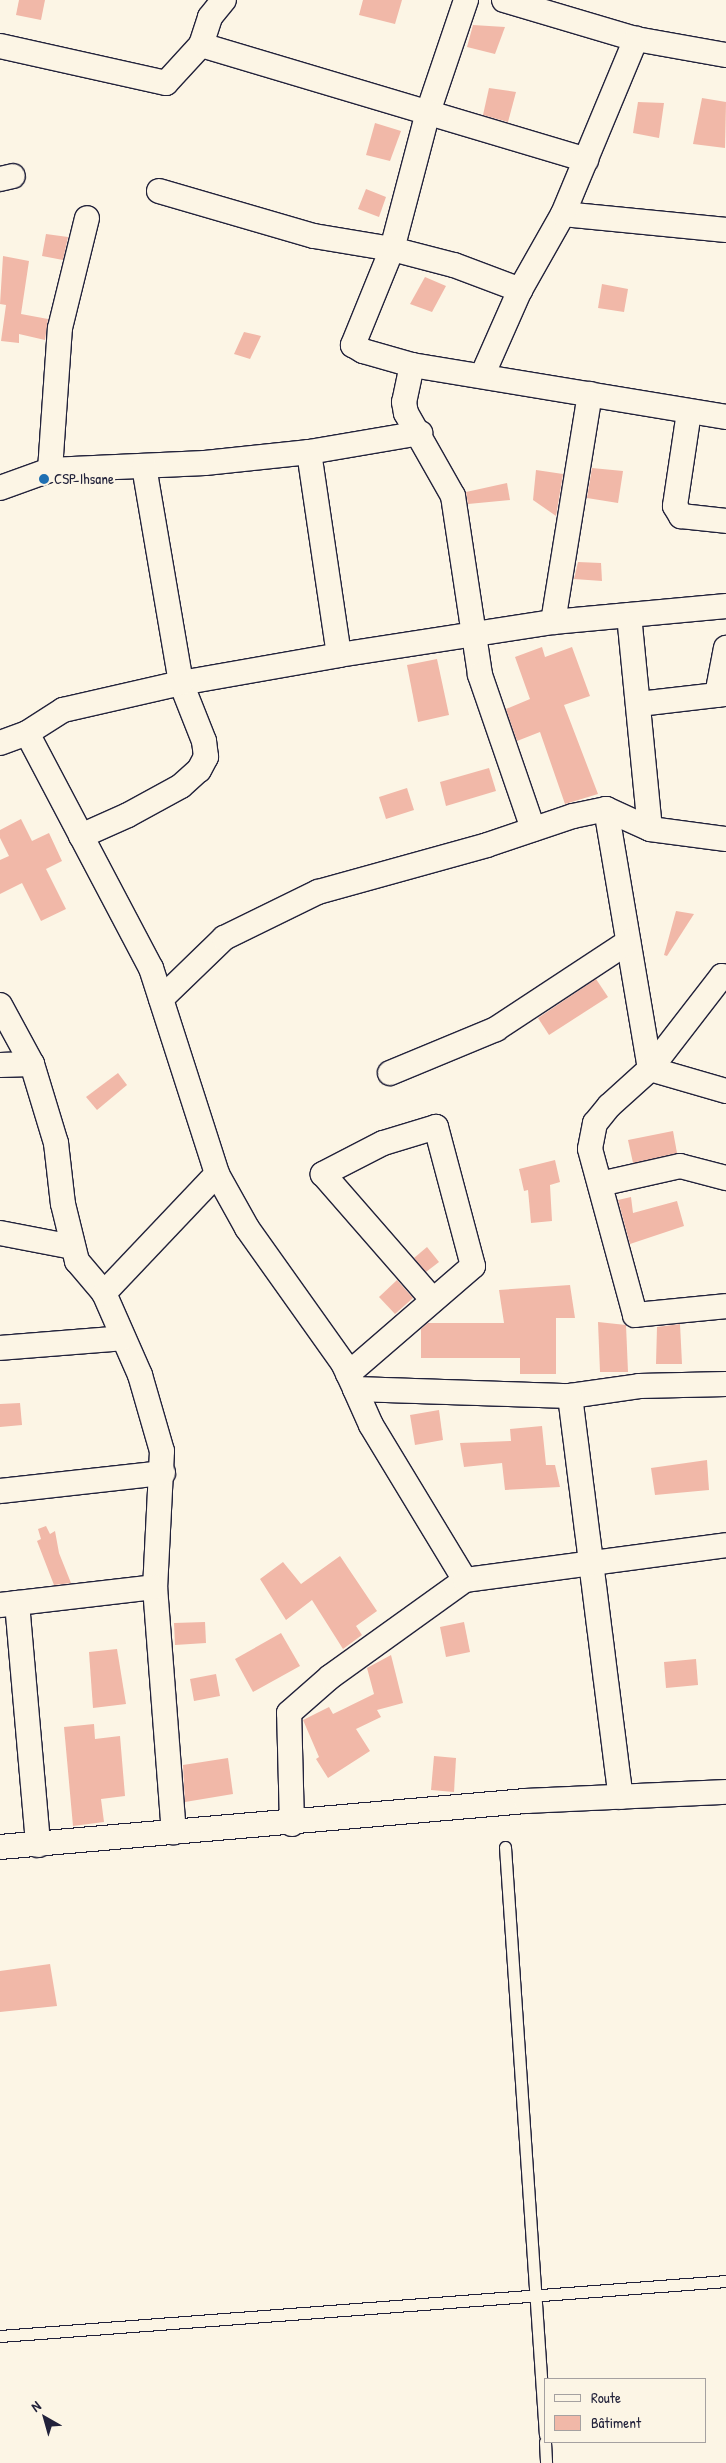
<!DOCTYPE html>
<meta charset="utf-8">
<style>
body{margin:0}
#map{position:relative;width:726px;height:2463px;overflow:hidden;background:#fcf5e5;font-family:"Patrick Hand",sans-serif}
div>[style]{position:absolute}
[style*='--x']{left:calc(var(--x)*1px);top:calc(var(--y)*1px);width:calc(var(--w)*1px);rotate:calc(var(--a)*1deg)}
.building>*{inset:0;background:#f1b8a8}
.roads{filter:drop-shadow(1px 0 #22223b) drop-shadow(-1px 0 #22223b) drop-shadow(0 1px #22223b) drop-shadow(0 -1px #22223b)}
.service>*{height:11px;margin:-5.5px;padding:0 5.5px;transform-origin:5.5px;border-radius:5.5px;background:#fcf5e5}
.minor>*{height:24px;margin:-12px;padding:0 12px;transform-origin:12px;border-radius:12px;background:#fcf5e5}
.dots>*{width:14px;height:14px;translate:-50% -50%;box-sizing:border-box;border:2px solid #fcf5e5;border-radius:50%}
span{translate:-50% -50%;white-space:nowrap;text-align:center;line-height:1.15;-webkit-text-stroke:4.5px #fcf5e5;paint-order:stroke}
.poi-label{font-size:15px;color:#22223b}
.left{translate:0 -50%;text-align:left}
.legend{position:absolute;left:544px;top:2378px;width:162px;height:65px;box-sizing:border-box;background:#fcf5e5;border:1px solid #a5a1a1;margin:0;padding:6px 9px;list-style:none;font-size:15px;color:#22223b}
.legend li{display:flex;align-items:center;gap:10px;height:25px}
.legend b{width:25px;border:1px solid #a5a1a1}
.north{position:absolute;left:20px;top:2393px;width:50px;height:50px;-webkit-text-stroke:4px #fcf5e5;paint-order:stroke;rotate:322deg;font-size:14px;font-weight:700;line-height:20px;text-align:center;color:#22223b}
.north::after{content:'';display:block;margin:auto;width:18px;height:22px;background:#22223b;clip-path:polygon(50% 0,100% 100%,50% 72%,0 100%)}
</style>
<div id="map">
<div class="building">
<div style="clip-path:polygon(19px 0,45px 0,41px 20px,16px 15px)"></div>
<div style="clip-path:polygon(363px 0,402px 0,395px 24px,359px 15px)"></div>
<div style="clip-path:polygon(473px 25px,505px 27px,495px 54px,467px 47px)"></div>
<div style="clip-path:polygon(489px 88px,516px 92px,508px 122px,483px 115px)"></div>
<div style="clip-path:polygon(702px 98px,726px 102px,725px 148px,693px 144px)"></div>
<div style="clip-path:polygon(638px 102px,664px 103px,659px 138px,633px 133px)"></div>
<div style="clip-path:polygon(375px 123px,401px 131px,390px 161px,366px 155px)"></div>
<div style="clip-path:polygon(366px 189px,386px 197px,379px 217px,358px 209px)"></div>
<div style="clip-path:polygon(46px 234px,68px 237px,63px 260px,42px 256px)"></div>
<div style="clip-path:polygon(3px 256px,29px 261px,21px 314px,48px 319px,45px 340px,19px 334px,19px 343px,1px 341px,6px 305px,0 304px)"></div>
<div style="clip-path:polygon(425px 277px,446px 286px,432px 312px,410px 304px)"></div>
<div style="clip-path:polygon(602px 284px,628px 289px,624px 312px,598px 308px)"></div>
<div style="clip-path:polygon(244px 332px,261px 336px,250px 359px,234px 354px)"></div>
<div style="clip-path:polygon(592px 468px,623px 471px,618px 503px,587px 498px)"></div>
<div style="clip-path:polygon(536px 470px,563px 474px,556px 516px,533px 500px)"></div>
<div style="clip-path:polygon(507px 483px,510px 500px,468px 504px,466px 492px)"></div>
<div style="clip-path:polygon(578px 562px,601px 563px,602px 581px,574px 579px)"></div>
<div style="clip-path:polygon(542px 647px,545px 657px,572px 647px,590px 696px,564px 705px,598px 794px,565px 804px,540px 732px,517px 741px,506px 709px,530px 699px,515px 657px)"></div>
<div style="clip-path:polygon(437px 659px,449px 715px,418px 722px,407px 665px)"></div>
<div style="clip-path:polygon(489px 768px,496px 791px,446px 806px,440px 782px)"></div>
<div style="clip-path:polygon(407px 788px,414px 810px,386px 819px,379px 797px)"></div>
<div style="clip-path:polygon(21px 819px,32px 841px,49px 833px,62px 861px,46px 869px,66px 909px,41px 921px,22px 883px,0 894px,0 860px,9px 856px,0 838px,0 830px)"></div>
<div style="clip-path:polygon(676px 911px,694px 914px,667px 956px,664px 955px)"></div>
<div style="clip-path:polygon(596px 979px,608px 997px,549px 1035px,538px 1018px)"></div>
<div style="clip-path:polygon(118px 1073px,127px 1085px,97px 1110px,86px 1097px)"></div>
<div style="clip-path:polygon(673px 1131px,677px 1153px,633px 1163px,628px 1140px)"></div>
<div style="clip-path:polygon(555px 1160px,560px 1182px,550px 1185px,552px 1221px,531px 1223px,528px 1190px,524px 1191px,519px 1169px)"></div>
<div style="clip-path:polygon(631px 1197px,633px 1213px,677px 1201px,684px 1226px,630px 1244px,618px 1200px)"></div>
<div style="clip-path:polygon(427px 1247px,439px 1262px,426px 1272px,414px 1258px)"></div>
<div style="clip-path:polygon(397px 1280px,413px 1298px,395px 1314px,379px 1297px)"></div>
<div style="clip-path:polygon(570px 1285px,575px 1318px,556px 1318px,556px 1374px,520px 1374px,520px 1358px,421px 1358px,421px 1329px,428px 1323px,504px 1323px,499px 1290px)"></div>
<div style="clip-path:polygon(598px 1322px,626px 1325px,628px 1372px,600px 1372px)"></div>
<div style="clip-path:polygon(680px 1324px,682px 1364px,656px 1364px,657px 1327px)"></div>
<div style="clip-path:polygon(20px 1403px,22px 1425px,0 1427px,0 1404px)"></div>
<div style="clip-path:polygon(439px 1410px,443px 1440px,415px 1445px,410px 1415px)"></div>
<div style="clip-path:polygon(542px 1426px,546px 1465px,555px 1465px,560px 1487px,505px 1490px,502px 1463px,464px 1467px,460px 1443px,511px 1441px,510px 1429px)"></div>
<div style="clip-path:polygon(707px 1460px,709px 1490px,655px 1495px,651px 1468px)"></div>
<div style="clip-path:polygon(46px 1526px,50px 1534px,55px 1531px,59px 1553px,71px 1583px,54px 1585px,37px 1541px,41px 1539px,38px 1529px)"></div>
<div style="clip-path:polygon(340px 1556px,377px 1611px,356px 1626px,362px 1635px,343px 1649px,312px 1600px,286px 1620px,260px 1579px,283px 1562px,301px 1584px)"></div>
<div style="clip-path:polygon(205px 1622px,206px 1643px,175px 1645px,174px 1623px)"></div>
<div style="clip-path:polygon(464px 1622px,470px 1652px,446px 1657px,440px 1627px)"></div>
<div style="clip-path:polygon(281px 1633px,300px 1666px,253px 1692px,235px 1659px)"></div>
<div style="clip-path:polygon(117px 1649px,126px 1704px,93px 1708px,89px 1652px)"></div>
<div style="clip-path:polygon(391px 1655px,403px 1703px,377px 1710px,381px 1717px,356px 1729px,370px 1751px,328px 1778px,316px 1759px,319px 1757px,303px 1720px,329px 1707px,333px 1714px,374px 1694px,367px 1668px)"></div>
<div style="clip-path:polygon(696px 1659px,698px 1685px,666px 1688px,664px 1662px)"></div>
<div style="clip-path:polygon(216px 1674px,220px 1696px,194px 1701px,190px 1679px)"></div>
<div style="clip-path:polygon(94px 1724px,95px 1739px,120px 1736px,125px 1796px,101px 1799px,104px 1822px,73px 1826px,64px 1727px)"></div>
<div style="clip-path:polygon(434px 1756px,456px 1758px,454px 1792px,431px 1790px)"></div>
<div style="clip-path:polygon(228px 1758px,233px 1794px,185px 1802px,183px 1765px)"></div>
<div style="clip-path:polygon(50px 1964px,57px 2006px,0 2012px,0 1971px)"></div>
</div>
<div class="roads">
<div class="service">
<div style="--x:505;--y:1847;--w:589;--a:86.11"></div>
<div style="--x:0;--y:2336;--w:728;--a:-4.33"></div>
<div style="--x:545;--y:2442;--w:21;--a:87"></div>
</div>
<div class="minor">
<div style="--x:466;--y:0;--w:118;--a:108.7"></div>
<div style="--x:428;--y:112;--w:142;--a:104.7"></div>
<div style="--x:392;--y:249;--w:104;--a:112.1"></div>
<div style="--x:353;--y:345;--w:12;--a:31"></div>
<div style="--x:363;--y:351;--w:51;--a:15.9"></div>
<div style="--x:412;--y:365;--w:318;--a:9.4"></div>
<div style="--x:504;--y:0;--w:138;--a:16.5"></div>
<div style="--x:636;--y:39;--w:91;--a:10.1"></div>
<div style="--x:201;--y:45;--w:402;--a:16.6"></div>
<div style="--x:0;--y:46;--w:170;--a:12.6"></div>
<div style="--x:166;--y:83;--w:52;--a:-47.4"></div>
<div style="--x:201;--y:45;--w:29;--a:-72"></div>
<div style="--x:210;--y:17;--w:22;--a:-51"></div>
<div style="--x:0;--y:179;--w:13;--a:-13"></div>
<div style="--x:159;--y:191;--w:161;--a:16.2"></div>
<div style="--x:314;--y:236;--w:79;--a:9.5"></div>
<div style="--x:392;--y:249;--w:64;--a:14.5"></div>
<div style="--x:454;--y:265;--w:71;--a:20.7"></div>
<div style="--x:563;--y:214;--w:164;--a:5.6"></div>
<div style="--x:412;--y:365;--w:38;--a:102"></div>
<div style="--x:404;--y:402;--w:11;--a:80"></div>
<div style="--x:406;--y:413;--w:95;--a:60.5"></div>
<div style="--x:453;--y:496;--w:181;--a:81.4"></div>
<div style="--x:480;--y:675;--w:163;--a:71"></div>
<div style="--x:482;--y:376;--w:94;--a:-66.2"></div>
<div style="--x:520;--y:290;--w:87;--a:-60.5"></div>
<div style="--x:563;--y:214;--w:190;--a:-67.4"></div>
<div style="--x:689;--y:412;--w:95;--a:98.5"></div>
<div style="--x:675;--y:506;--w:12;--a:59"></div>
<div style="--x:681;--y:516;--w:45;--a:6.3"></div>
<div style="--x:309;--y:452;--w:205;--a:81.6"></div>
<div style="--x:50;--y:470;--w:142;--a:-86"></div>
<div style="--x:60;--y:328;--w:113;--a:-76.2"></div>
<div style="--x:0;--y:488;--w:53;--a:-19.8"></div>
<div style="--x:50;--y:470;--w:155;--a:-2.6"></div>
<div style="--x:205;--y:463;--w:105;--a:-6"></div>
<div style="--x:309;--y:452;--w:113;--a:-9.7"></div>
<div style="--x:629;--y:615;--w:215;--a:84.4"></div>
<div style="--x:553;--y:622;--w:231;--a:-80.8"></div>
<div style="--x:717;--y:695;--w:48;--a:-79.2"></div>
<div style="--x:639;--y:704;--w:88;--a:-6.6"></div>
<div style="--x:27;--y:733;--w:266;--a:62.2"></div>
<div style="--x:151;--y:968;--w:216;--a:72.2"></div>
<div style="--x:217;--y:1174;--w:62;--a:60.9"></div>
<div style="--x:247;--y:1228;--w:166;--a:54.6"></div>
<div style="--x:343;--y:1363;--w:29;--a:65"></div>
<div style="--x:355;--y:1389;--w:215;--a:1.9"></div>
<div style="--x:570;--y:1396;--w:70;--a:-8.2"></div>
<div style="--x:639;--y:1386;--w:87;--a:-1.3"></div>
<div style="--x:0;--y:743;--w:29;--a:-20"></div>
<div style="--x:27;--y:733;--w:43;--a:-32.6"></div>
<div style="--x:63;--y:710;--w:121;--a:-12.9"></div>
<div style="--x:181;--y:683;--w:160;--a:-10"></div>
<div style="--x:339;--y:655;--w:217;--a:-8.8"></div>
<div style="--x:553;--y:622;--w:174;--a:-5.3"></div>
<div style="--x:606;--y:809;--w:264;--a:80.4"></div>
<div style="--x:81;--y:836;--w:51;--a:-24.1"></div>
<div style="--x:128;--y:815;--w:60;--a:-28.7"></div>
<div style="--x:181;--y:786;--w:24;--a:-42"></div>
<div style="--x:199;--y:770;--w:15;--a:-62"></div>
<div style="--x:206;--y:757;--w:16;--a:-97"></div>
<div style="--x:204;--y:741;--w:62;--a:-111.6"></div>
<div style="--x:181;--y:683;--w:219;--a:-99.7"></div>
<div style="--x:726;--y:977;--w:4;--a:-166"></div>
<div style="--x:722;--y:976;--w:118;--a:127.7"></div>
<div style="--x:650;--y:1069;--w:55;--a:137.9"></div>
<div style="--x:609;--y:1106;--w:22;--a:129"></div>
<div style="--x:595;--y:1123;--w:26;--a:101"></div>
<div style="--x:590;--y:1149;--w:172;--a:74.8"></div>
<div style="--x:635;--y:1315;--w:91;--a:-5.6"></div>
<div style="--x:161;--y:999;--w:88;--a:-44.1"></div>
<div style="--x:224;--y:938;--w:105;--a:-26.1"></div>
<div style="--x:318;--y:892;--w:175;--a:-15.5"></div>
<div style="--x:487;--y:845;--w:91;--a:-18.6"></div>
<div style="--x:573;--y:816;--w:34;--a:-12"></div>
<div style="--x:606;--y:809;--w:48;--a:24.4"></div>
<div style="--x:650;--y:829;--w:77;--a:7.5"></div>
<div style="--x:0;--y:1005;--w:67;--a:61.5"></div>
<div style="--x:32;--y:1064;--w:83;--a:73.1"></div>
<div style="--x:56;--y:1143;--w:61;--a:83.5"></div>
<div style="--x:63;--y:1204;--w:59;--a:76.2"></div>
<div style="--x:77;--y:1261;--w:42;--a:49.8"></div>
<div style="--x:104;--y:1293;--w:90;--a:66.3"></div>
<div style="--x:140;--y:1375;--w:79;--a:73.9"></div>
<div style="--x:162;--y:1451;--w:136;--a:92.9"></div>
<div style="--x:155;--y:1587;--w:246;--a:85.6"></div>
<div style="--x:0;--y:1065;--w:32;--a:-2"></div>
<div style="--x:650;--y:1069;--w:79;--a:16.1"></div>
<div style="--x:390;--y:1073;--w:115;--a:-22.5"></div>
<div style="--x:496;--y:1029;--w:158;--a:-33.4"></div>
<div style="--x:600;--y:1184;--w:82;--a:-12.7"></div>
<div style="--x:680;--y:1166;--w:48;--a:14.6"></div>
<div style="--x:0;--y:1233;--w:74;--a:10.9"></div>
<div style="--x:104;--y:1293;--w:164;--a:-46.5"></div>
<div style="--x:0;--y:1348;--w:123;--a:-4.6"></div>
<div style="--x:348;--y:1374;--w:165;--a:-40.8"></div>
<div style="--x:473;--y:1266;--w:144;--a:-104.9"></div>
<div style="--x:436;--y:1127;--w:55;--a:163.2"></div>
<div style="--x:383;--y:1143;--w:68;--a:152.7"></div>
<div style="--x:323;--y:1174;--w:166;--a:48.9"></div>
<div style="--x:355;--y:1389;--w:39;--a:66"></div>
<div style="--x:371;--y:1425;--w:181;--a:58.8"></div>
<div style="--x:570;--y:1396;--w:404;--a:82.8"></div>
<div style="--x:0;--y:1491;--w:164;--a:-6.3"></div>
<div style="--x:17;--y:1603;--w:243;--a:85"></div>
<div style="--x:0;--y:1605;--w:156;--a:-6.6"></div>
<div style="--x:292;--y:1824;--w:111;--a:-91.5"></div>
<div style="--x:289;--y:1713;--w:55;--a:-41.3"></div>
<div style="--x:330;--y:1677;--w:166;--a:-35.7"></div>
<div style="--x:465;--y:1580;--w:263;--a:-7.6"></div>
<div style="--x:0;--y:1847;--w:528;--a:-5"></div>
<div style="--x:526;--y:1801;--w:200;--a:-2.6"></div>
</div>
</div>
<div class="dots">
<div style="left:44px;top:479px;background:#1f6fb2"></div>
</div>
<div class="poi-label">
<span class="left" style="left:54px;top:479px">CSP Ihsane</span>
</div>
<ul class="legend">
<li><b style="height:6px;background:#fcf5e5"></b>Route</li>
<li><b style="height:14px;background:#f1b8a8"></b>Bâtiment</li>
</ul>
<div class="north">N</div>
</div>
